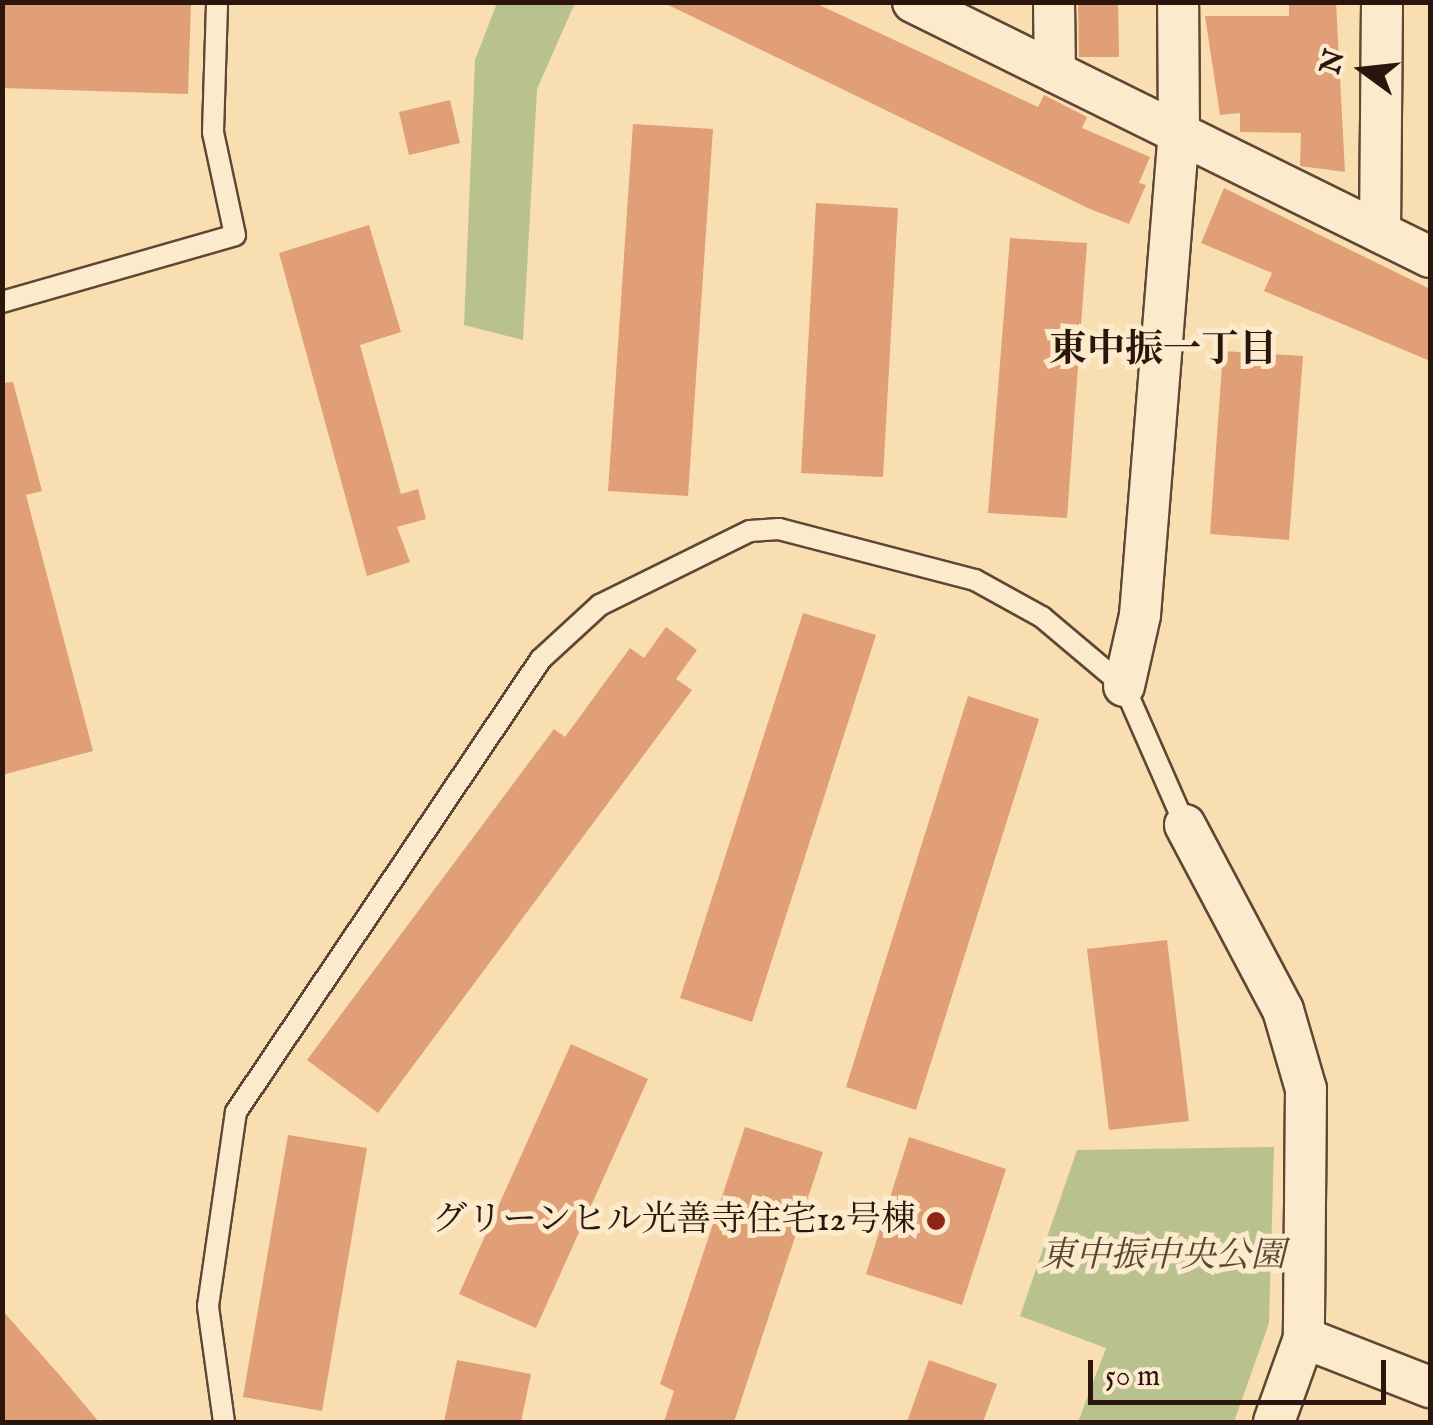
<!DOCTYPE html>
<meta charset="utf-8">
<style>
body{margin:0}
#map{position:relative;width:1433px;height:1425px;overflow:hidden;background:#f9deb1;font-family:"IM FELL English","Noto Serif JP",serif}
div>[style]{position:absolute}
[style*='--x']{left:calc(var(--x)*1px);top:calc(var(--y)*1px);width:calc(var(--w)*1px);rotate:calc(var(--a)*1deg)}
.green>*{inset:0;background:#b9c28f}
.building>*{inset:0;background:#e09f76}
.roads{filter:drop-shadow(2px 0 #5f4735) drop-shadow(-2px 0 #5f4735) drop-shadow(0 2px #5f4735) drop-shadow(0 -2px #5f4735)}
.service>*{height:20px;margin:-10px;padding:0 10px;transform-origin:10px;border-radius:10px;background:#fbeacc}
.minor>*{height:40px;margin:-20px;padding:0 20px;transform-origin:20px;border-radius:20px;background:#fbeacc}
.dots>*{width:28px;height:28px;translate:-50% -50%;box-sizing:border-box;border:5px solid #fbeacc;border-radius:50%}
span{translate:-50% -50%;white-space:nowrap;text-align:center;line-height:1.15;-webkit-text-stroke:10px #fbeacc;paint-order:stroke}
.poi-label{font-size:35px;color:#2c150c}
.right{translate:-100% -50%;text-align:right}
.park-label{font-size:35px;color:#564933;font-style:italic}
.neighbourhood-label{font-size:38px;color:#2c150c;font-weight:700}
.frame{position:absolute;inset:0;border:5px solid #2c150c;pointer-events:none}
.north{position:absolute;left:1313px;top:20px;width:100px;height:100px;-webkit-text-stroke:8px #fbeacc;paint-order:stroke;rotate:285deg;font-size:28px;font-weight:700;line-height:40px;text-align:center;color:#2c150c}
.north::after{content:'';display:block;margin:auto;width:35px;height:45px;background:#2c150c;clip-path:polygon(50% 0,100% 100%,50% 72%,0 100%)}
.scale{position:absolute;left:1088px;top:1360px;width:298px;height:45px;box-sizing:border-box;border:5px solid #2c150c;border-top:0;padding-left:12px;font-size:30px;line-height:35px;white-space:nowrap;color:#2c150c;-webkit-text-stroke:8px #fbeacc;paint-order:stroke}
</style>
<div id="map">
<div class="green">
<div style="clip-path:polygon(497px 3px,575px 3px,537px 89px,523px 340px,464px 325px,475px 60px)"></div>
<div style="clip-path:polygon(1274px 1147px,1269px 1323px,1234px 1422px,1078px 1422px,1106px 1348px,1020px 1316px,1077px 1150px)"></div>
</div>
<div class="building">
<div style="clip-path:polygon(2px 2px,191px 2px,188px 94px,2px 88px)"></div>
<div style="clip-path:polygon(662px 2px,813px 2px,1038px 107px,1044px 95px,1087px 117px,1082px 128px,1150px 157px,1139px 183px,1146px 185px,1129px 224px,1090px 209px)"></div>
<div style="clip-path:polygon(1078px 2px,1118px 2px,1119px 57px,1079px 57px)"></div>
<div style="clip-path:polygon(1289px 2px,1336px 2px,1345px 172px,1300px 166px,1301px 133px,1240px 132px,1240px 113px,1220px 115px,1205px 16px,1289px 16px)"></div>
<div style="clip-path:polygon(450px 100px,460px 143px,409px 155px,399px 112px)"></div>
<div style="clip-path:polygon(633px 124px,713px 129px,688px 496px,608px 491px)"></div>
<div style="clip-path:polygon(1224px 188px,1430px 289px,1430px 361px,1264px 291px,1272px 273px,1201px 243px)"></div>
<div style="clip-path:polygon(816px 203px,898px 208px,883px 477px,801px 473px)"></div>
<div style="clip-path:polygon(369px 225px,401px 332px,360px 345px,401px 494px,418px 489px,426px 519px,397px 527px,410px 562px,367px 576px,279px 253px)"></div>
<div style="clip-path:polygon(1010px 238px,1087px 243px,1067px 518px,988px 513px)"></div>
<div style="clip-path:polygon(1223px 351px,1303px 356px,1289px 540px,1210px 534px)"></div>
<div style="clip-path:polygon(13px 382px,42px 491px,26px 495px,93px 751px,2px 775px,2px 383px)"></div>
<div style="clip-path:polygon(803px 613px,876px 635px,752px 1022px,680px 998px)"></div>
<div style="clip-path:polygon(666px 627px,697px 650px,676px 679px,692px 690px,378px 1113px,307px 1060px,554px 729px,565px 737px,630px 648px,644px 658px)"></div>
<div style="clip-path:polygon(968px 696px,1039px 719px,916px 1110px,846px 1087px)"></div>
<div style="clip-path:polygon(1167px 940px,1189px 1121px,1109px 1130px,1087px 949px)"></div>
<div style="clip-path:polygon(571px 1044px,648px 1079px,536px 1328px,459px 1294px)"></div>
<div style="clip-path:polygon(745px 1127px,823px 1152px,734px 1422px,664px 1422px,674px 1391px,660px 1384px)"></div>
<div style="clip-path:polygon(288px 1135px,367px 1148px,322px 1411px,243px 1397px)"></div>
<div style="clip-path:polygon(909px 1137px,1006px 1169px,962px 1305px,866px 1274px)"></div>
<div style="clip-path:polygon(2px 1310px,62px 1378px,99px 1422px,2px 1422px)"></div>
<div style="clip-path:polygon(457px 1360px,531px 1374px,521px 1422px,444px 1422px)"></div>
<div style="clip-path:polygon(929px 1360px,997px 1384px,983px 1422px,907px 1422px)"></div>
</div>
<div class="roads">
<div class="service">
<div style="--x:2;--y:302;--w:242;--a:-16"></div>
<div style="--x:235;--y:235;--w:105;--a:-102.1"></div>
<div style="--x:213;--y:132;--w:130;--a:-88.2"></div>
<div style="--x:224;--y:1422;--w:117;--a:-97.9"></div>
<div style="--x:208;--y:1306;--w:196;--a:-81.8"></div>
<div style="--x:236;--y:1112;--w:546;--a:-56.05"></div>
<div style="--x:541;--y:659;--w:80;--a:-42.5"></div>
<div style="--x:600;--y:605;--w:167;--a:-26.3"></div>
<div style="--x:750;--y:531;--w:29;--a:-4"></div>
<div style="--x:779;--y:529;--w:203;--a:14.6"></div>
<div style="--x:975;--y:580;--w:77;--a:28.9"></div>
<div style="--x:1042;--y:617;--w:107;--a:40.1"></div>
<div style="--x:1124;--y:686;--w:152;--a:66.3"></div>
</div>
<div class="minor">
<div style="--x:913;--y:2;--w:576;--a:26.25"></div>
<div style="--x:1054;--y:2;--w:70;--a:89.2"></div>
<div style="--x:1380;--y:232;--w:230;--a:-89.5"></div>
<div style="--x:1124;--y:686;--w:73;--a:-77.3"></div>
<div style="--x:1140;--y:615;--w:484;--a:-85.4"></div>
<div style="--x:1179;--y:133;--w:131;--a:-90.4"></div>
<div style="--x:1185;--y:825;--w:209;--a:62.1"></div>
<div style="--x:1283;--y:1010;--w:82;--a:73.8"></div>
<div style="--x:1306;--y:1089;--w:249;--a:90.5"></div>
<div style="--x:1304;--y:1338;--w:89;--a:109.7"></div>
<div style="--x:1304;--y:1338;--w:135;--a:21.3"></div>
</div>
</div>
<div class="dots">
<div style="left:936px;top:1221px;background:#8f2418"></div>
</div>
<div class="poi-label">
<span class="right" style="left:916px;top:1221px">グリーンヒル光善寺住宅12号棟</span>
</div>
<div class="park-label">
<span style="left:1163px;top:1257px">東中振中央公園</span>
</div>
<div class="neighbourhood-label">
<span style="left:1163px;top:352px">東中振一丁目</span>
</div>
<div class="frame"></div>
<div class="north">N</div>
<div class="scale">50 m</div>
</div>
